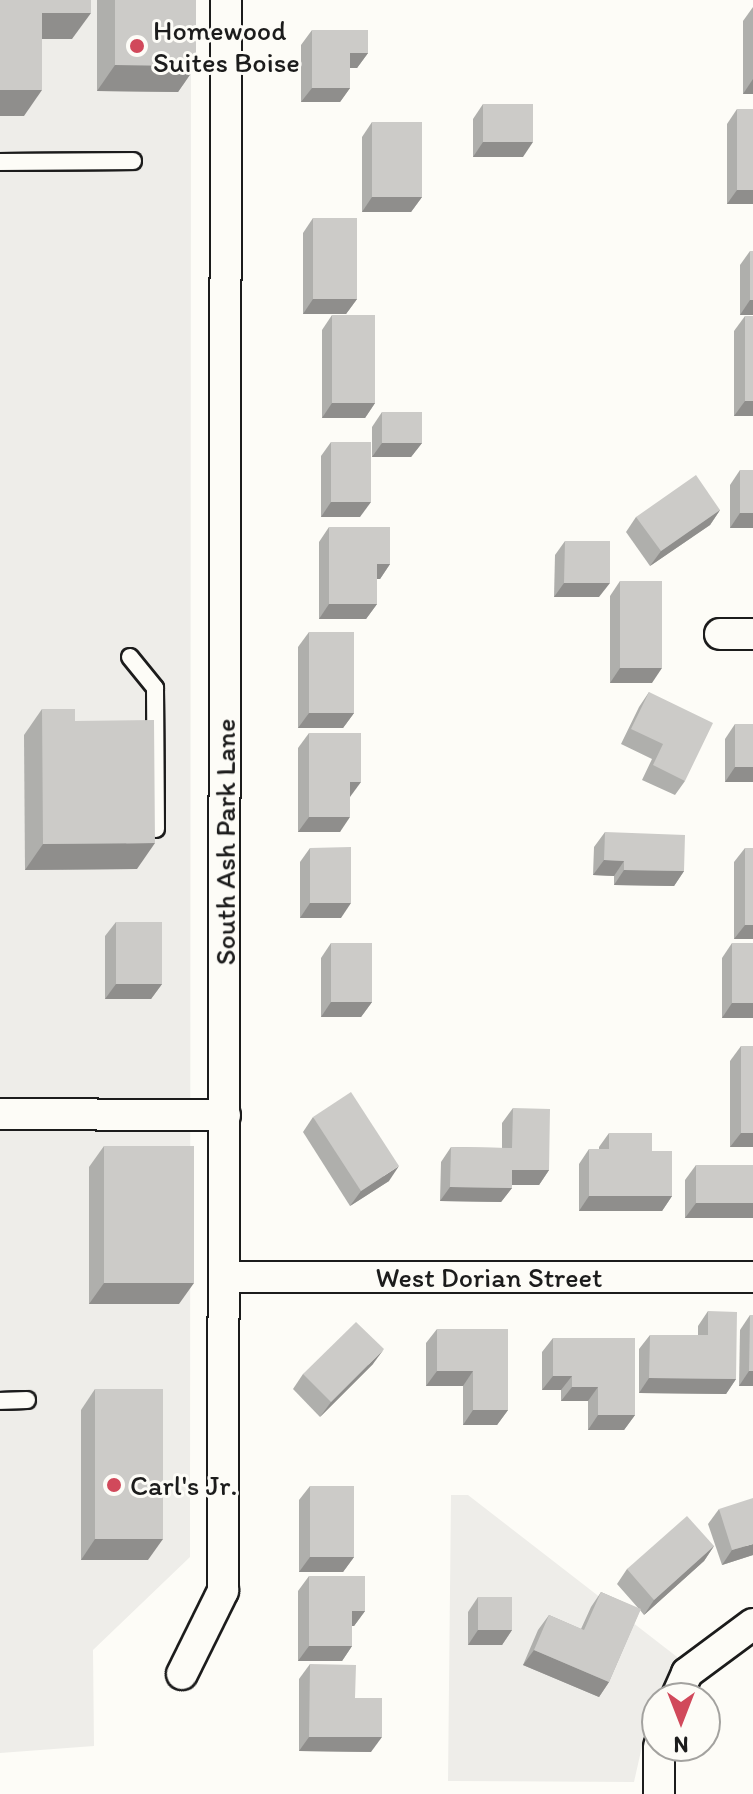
<!DOCTYPE html>
<style>
body{margin:0}
#map{position:relative;width:753px;height:1794px;overflow:hidden;background:#fdfcf7;font-family:Itim,sans-serif}
div>[style]{position:absolute}
[style*='--x']{left:calc(var(--x)*1px);top:calc(var(--y)*1px);width:calc(var(--w)*1px);rotate:calc(var(--a)*1deg)}
.built>*{inset:0;background:#eeede9}
.roads{filter:drop-shadow(2px 0 #1c1c1c) drop-shadow(-2px 0 #1c1c1c) drop-shadow(0 2px #1c1c1c) drop-shadow(0 -2px #1c1c1c)}
.lane>*{height:16px;margin:-8px;padding:0 8px;transform-origin:8px;border-radius:8px;background:#fdfcf7}
.street>*{height:30px;margin:-15px;padding:0 15px;transform-origin:15px;border-radius:15px;background:#fdfcf7}
.wall>*{inset:0;background:#afafac}
.shaded-wall>*{inset:0;background:#8f8e8c}
.building>*{inset:0;background:#cccbc8}
.dots>*{width:22px;height:22px;translate:-50% -50%;box-sizing:border-box;border:4px solid #fdfcf7;border-radius:50%}
span{translate:-50% -50%;white-space:nowrap;text-align:center;line-height:1.15;-webkit-text-stroke:6px #fdfcf7;paint-order:stroke}
.poi-label{font-size:28px;color:#1c1c1c}
.left{translate:0 -50%;text-align:left}
.street-label{font-size:28px;color:#1c1c1c}
.north{position:absolute;left:641px;top:1682px;width:80px;height:80px;box-sizing:border-box;background:#fdfcf7;border:2px solid #a3a29f;border-radius:50%;rotate:180deg;font-size:22px;font-weight:700;line-height:32px;text-align:center;color:#1c1c1c}
.north::after{content:'';display:block;margin:auto;width:28px;height:36px;background:#d1495b;clip-path:polygon(50% 0,100% 100%,50% 72%,0 100%)}
</style>
<div id="map">
<div class="built">
<div style="clip-path:polygon(0 0,191px 0,190px 1557px,93px 1650px,94px 1746px,0 1753px)"></div>
<div style="clip-path:polygon(451px 1495px,468px 1495px,681px 1660px,650px 1711px,634px 1782px,448px 1781px)"></div>
</div>
<div class="roads">
<div class="lane">
<div style="--x:0;--y:162;--w:133;--a:-0.4"></div>
<div style="--x:130;--y:657;--w:40;--a:51"></div>
<div style="--x:155;--y:688;--w:141;--a:89.6"></div>
<div style="--x:0;--y:1401;--w:27;--a:-2"></div>
</div>
<div class="street">
<div style="--x:720;--y:634;--w:33;--a:0"></div>
<div style="--x:0;--y:1114;--w:225;--a:0.3"></div>
<div style="--x:225;--y:1277;--w:528;--a:0"></div>
<div style="--x:182;--y:1674;--w:93;--a:-63.7"></div>
<div style="--x:223;--y:1591;--w:1591;--a:-89.89"></div>
<div style="--x:676;--y:1698;--w:27;--a:-66"></div>
<div style="--x:687;--y:1673;--w:82;--a:-36.6"></div>
<div style="--x:659;--y:1746;--w:48;--a:90"></div>
</div>
</div>
<div class="wall">
<div style="clip-path:polygon(97px 0,196px 0,196px 66px,178px 92px,97px 91px)"></div>
<div style="clip-path:polygon(753px 7px,753px 94px,743px 94px,743px 21px)"></div>
<div style="clip-path:polygon(312px 30px,368px 53px,357px 68px,350px 68px,350px 88px,340px 102px,301px 102px,301px 45px)"></div>
<div style="clip-path:polygon(483px 104px,523px 157px,473px 157px,473px 119px)"></div>
<div style="clip-path:polygon(737px 109px,753px 204px,727px 204px,727px 124px)"></div>
<div style="clip-path:polygon(372px 122px,422px 197px,411px 212px,362px 212px,362px 137px)"></div>
<div style="clip-path:polygon(313px 218px,357px 299px,346px 314px,303px 314px,303px 233px)"></div>
<div style="clip-path:polygon(750px 251px,753px 315px,740px 315px,740px 265px)"></div>
<div style="clip-path:polygon(332px 315px,375px 403px,365px 418px,322px 418px,322px 330px)"></div>
<div style="clip-path:polygon(745px 316px,753px 416px,734px 416px,734px 331px)"></div>
<div style="clip-path:polygon(382px 412px,422px 443px,411px 457px,372px 457px,372px 427px)"></div>
<div style="clip-path:polygon(331px 442px,360px 517px,321px 517px,321px 456px)"></div>
<div style="clip-path:polygon(740px 470px,753px 528px,730px 528px,730px 485px)"></div>
<div style="clip-path:polygon(720px 510px,710px 525px,650px 566px,626px 532px,636px 517px)"></div>
<div style="clip-path:polygon(329px 527px,390px 564px,380px 579px,377px 579px,377px 604px,366px 619px,319px 619px,319px 542px)"></div>
<div style="clip-path:polygon(565px 541px,599px 597px,554px 597px,555px 555px)"></div>
<div style="clip-path:polygon(620px 581px,652px 683px,610px 683px,610px 596px)"></div>
<div style="clip-path:polygon(309px 632px,354px 713px,343px 728px,298px 728px,298px 647px)"></div>
<div style="clip-path:polygon(649px 692px,685px 781px,675px 795px,642px 780px,652px 759px,621px 744px,639px 707px)"></div>
<div style="clip-path:polygon(42px 709px,75px 721px,137px 869px,25px 870px,24px 735px)"></div>
<div style="clip-path:polygon(735px 724px,753px 782px,725px 782px,725px 739px)"></div>
<div style="clip-path:polygon(309px 733px,350px 797px,340px 832px,298px 832px,298px 748px)"></div>
<div style="clip-path:polygon(605px 832px,684px 871px,674px 886px,614px 885px,614px 876px,593px 875px,594px 847px)"></div>
<div style="clip-path:polygon(310px 848px,341px 918px,300px 918px,300px 862px)"></div>
<div style="clip-path:polygon(745px 848px,753px 939px,734px 939px,734px 862px)"></div>
<div style="clip-path:polygon(116px 922px,162px 984px,151px 999px,105px 999px,105px 936px)"></div>
<div style="clip-path:polygon(331px 943px,372px 1002px,361px 1017px,321px 1017px,321px 958px)"></div>
<div style="clip-path:polygon(732px 943px,753px 1018px,722px 1018px,722px 958px)"></div>
<div style="clip-path:polygon(741px 1046px,753px 1147px,730px 1147px,730px 1061px)"></div>
<div style="clip-path:polygon(513px 1108px,549px 1170px,539px 1185px,512px 1185px,512px 1188px,501px 1202px,440px 1201px,441px 1162px,451px 1147px,502px 1148px,502px 1123px)"></div>
<div style="clip-path:polygon(313px 1117px,389px 1181px,350px 1206px,303px 1132px)"></div>
<div style="clip-path:polygon(609px 1133px,652px 1151px,672px 1196px,662px 1211px,579px 1211px,579px 1164px,589px 1149px,599px 1149px,599px 1147px)"></div>
<div style="clip-path:polygon(104px 1146px,179px 1304px,89px 1304px,89px 1167px)"></div>
<div style="clip-path:polygon(696px 1165px,753px 1218px,685px 1218px,685px 1180px)"></div>
<div style="clip-path:polygon(708px 1311px,736px 1379px,726px 1394px,639px 1393px,639px 1349px,650px 1335px,698px 1335px,698px 1326px)"></div>
<div style="clip-path:polygon(750px 1315px,753px 1386px,739px 1386px,740px 1330px)"></div>
<div style="clip-path:polygon(437px 1329px,508px 1410px,497px 1425px,463px 1425px,463px 1386px,426px 1386px,426px 1343px)"></div>
<div style="clip-path:polygon(553px 1338px,635px 1415px,624px 1430px,588px 1430px,588px 1401px,561px 1401px,561px 1390px,542px 1390px,542px 1352px)"></div>
<div style="clip-path:polygon(373px 1364px,320px 1417px,293px 1389px,303px 1374px)"></div>
<div style="clip-path:polygon(95px 1389px,148px 1560px,81px 1560px,81px 1410px)"></div>
<div style="clip-path:polygon(310px 1486px,354px 1557px,343px 1572px,299px 1572px,299px 1500px)"></div>
<div style="clip-path:polygon(719px 1509px,753px 1555px,722px 1565px,708px 1524px)"></div>
<div style="clip-path:polygon(714px 1546px,704px 1561px,644px 1615px,640px 1610px,609px 1682px,599px 1697px,523px 1665px,538px 1630px,549px 1615px,581px 1629px,591px 1607px,601px 1592px,639px 1609px,617px 1584px,627px 1569px)"></div>
<div style="clip-path:polygon(309px 1576px,365px 1611px,354px 1626px,352px 1626px,352px 1646px,342px 1661px,298px 1661px,298px 1591px)"></div>
<div style="clip-path:polygon(478px 1597px,512px 1630px,502px 1645px,468px 1645px,468px 1612px)"></div>
<div style="clip-path:polygon(310px 1664px,355px 1698px,371px 1752px,299px 1751px,299px 1679px)"></div>
</div>
<div class="shaded-wall">
<div style="clip-path:polygon(42px 13px,91px 13px,72px 39px,24px 39px)"></div>
<div style="clip-path:polygon(350px 53px,368px 53px,357px 68px,340px 68px)"></div>
<div style="clip-path:polygon(115px 65px,196px 66px,178px 92px,97px 91px)"></div>
<div style="clip-path:polygon(753px 79px,753px 94px,743px 94px)"></div>
<div style="clip-path:polygon(312px 88px,350px 88px,340px 102px,301px 102px)"></div>
<div style="clip-path:polygon(0 90px,42px 90px,24px 116px,0 116px)"></div>
<div style="clip-path:polygon(483px 142px,533px 142px,523px 157px,473px 157px)"></div>
<div style="clip-path:polygon(737px 190px,753px 190px,753px 204px,727px 204px)"></div>
<div style="clip-path:polygon(372px 197px,422px 197px,411px 212px,362px 212px)"></div>
<div style="clip-path:polygon(313px 299px,357px 299px,346px 314px,303px 314px)"></div>
<div style="clip-path:polygon(750px 300px,753px 300px,753px 315px,740px 315px)"></div>
<div style="clip-path:polygon(745px 401px,753px 401px,753px 416px,734px 416px)"></div>
<div style="clip-path:polygon(332px 403px,375px 403px,365px 418px,322px 418px)"></div>
<div style="clip-path:polygon(382px 443px,422px 443px,411px 457px,372px 457px)"></div>
<div style="clip-path:polygon(331px 502px,371px 502px,360px 517px,321px 517px)"></div>
<div style="clip-path:polygon(720px 510px,710px 525px,650px 566px,661px 551px)"></div>
<div style="clip-path:polygon(740px 513px,753px 513px,753px 528px,730px 528px)"></div>
<div style="clip-path:polygon(377px 564px,390px 564px,380px 579px,366px 579px)"></div>
<div style="clip-path:polygon(564px 583px,610px 583px,599px 597px,554px 597px)"></div>
<div style="clip-path:polygon(329px 604px,377px 604px,366px 619px,319px 619px)"></div>
<div style="clip-path:polygon(620px 668px,662px 668px,652px 683px,610px 683px)"></div>
<div style="clip-path:polygon(309px 713px,354px 713px,343px 728px,298px 728px)"></div>
<div style="clip-path:polygon(735px 767px,753px 767px,753px 782px,725px 782px)"></div>
<div style="clip-path:polygon(350px 782px,361px 782px,350px 797px)"></div>
<div style="clip-path:polygon(309px 817px,350px 817px,340px 832px,298px 832px)"></div>
<div style="clip-path:polygon(155px 843px,137px 869px,25px 870px,43px 844px)"></div>
<div style="clip-path:polygon(604px 860px,624px 861px,614px 876px,593px 875px)"></div>
<div style="clip-path:polygon(624px 870px,684px 871px,674px 886px,614px 885px)"></div>
<div style="clip-path:polygon(310px 903px,351px 903px,341px 918px,300px 918px)"></div>
<div style="clip-path:polygon(745px 925px,753px 925px,753px 939px,734px 939px)"></div>
<div style="clip-path:polygon(116px 984px,162px 984px,151px 999px,105px 999px)"></div>
<div style="clip-path:polygon(331px 1002px,372px 1002px,361px 1017px,321px 1017px)"></div>
<div style="clip-path:polygon(732px 1003px,753px 1003px,753px 1018px,722px 1018px)"></div>
<div style="clip-path:polygon(741px 1133px,753px 1133px,753px 1147px,730px 1147px)"></div>
<div style="clip-path:polygon(399px 1166px,389px 1181px,350px 1206px,361px 1191px)"></div>
<div style="clip-path:polygon(512px 1170px,549px 1170px,539px 1185px,502px 1185px)"></div>
<div style="clip-path:polygon(450px 1187px,512px 1188px,501px 1202px,440px 1201px)"></div>
<div style="clip-path:polygon(589px 1196px,672px 1196px,662px 1211px,579px 1211px)"></div>
<div style="clip-path:polygon(696px 1203px,753px 1203px,753px 1218px,685px 1218px)"></div>
<div style="clip-path:polygon(104px 1283px,194px 1283px,179px 1304px,89px 1304px)"></div>
<div style="clip-path:polygon(384px 1349px,373px 1364px,320px 1417px,331px 1402px)"></div>
<div style="clip-path:polygon(437px 1371px,473px 1371px,463px 1386px,426px 1386px)"></div>
<div style="clip-path:polygon(749px 1371px,753px 1371px,753px 1386px,739px 1386px)"></div>
<div style="clip-path:polygon(553px 1376px,572px 1376px,561px 1390px,542px 1390px)"></div>
<div style="clip-path:polygon(649px 1378px,736px 1379px,726px 1394px,639px 1393px)"></div>
<div style="clip-path:polygon(572px 1387px,598px 1387px,588px 1401px,561px 1401px)"></div>
<div style="clip-path:polygon(473px 1410px,508px 1410px,497px 1425px,463px 1425px)"></div>
<div style="clip-path:polygon(598px 1415px,635px 1415px,624px 1430px,588px 1430px)"></div>
<div style="clip-path:polygon(95px 1539px,163px 1539px,148px 1560px,81px 1560px)"></div>
<div style="clip-path:polygon(753px 1544px,753px 1555px,722px 1565px,732px 1550px)"></div>
<div style="clip-path:polygon(714px 1546px,704px 1561px,644px 1615px,654px 1600px)"></div>
<div style="clip-path:polygon(310px 1557px,354px 1557px,343px 1572px,299px 1572px)"></div>
<div style="clip-path:polygon(352px 1611px,365px 1611px,354px 1626px,342px 1626px)"></div>
<div style="clip-path:polygon(478px 1630px,512px 1630px,502px 1645px,468px 1645px)"></div>
<div style="clip-path:polygon(309px 1646px,352px 1646px,342px 1661px,298px 1661px)"></div>
<div style="clip-path:polygon(534px 1650px,609px 1682px,599px 1697px,523px 1665px)"></div>
<div style="clip-path:polygon(309px 1737px,382px 1737px,371px 1752px,299px 1751px)"></div>
</div>
<div class="building">
<div style="clip-path:polygon(0 0,91px 0,91px 13px,42px 13px,42px 90px,0 90px)"></div>
<div style="clip-path:polygon(115px 0,196px 0,196px 66px,115px 65px)"></div>
<div style="clip-path:polygon(312px 30px,368px 30px,368px 53px,350px 53px,350px 88px,312px 88px)"></div>
<div style="clip-path:polygon(483px 104px,533px 104px,533px 142px,483px 142px)"></div>
<div style="clip-path:polygon(737px 109px,753px 109px,753px 190px,737px 190px)"></div>
<div style="clip-path:polygon(372px 122px,422px 122px,422px 197px,372px 197px)"></div>
<div style="clip-path:polygon(313px 218px,357px 218px,357px 299px,313px 299px)"></div>
<div style="clip-path:polygon(750px 251px,753px 251px,753px 300px,750px 300px)"></div>
<div style="clip-path:polygon(332px 315px,375px 315px,375px 403px,332px 403px)"></div>
<div style="clip-path:polygon(745px 316px,753px 316px,753px 401px,745px 401px)"></div>
<div style="clip-path:polygon(382px 412px,422px 412px,422px 443px,382px 443px)"></div>
<div style="clip-path:polygon(331px 442px,371px 442px,371px 502px,331px 502px)"></div>
<div style="clip-path:polygon(740px 470px,753px 470px,753px 513px,740px 513px)"></div>
<div style="clip-path:polygon(696px 475px,720px 510px,661px 551px,636px 517px)"></div>
<div style="clip-path:polygon(329px 527px,390px 527px,390px 564px,377px 564px,377px 604px,329px 604px)"></div>
<div style="clip-path:polygon(565px 541px,610px 541px,610px 583px,564px 583px)"></div>
<div style="clip-path:polygon(620px 581px,662px 581px,662px 668px,620px 668px)"></div>
<div style="clip-path:polygon(309px 632px,354px 632px,354px 713px,309px 713px)"></div>
<div style="clip-path:polygon(649px 692px,713px 723px,685px 781px,653px 765px,663px 744px,631px 729px)"></div>
<div style="clip-path:polygon(42px 709px,75px 709px,75px 721px,154px 720px,155px 843px,43px 844px)"></div>
<div style="clip-path:polygon(735px 724px,753px 724px,753px 767px,735px 767px)"></div>
<div style="clip-path:polygon(309px 733px,361px 733px,361px 782px,350px 782px,350px 817px,309px 817px)"></div>
<div style="clip-path:polygon(605px 832px,685px 835px,684px 871px,624px 870px,624px 861px,604px 860px)"></div>
<div style="clip-path:polygon(351px 847px,351px 903px,310px 903px,310px 848px)"></div>
<div style="clip-path:polygon(745px 848px,753px 848px,753px 925px,745px 925px)"></div>
<div style="clip-path:polygon(116px 922px,162px 922px,162px 984px,116px 984px)"></div>
<div style="clip-path:polygon(331px 943px,372px 943px,372px 1002px,331px 1002px)"></div>
<div style="clip-path:polygon(732px 943px,753px 943px,753px 1003px,732px 1003px)"></div>
<div style="clip-path:polygon(741px 1046px,753px 1046px,753px 1133px,741px 1133px)"></div>
<div style="clip-path:polygon(351px 1092px,399px 1166px,361px 1191px,313px 1117px)"></div>
<div style="clip-path:polygon(513px 1108px,550px 1109px,549px 1170px,512px 1170px,512px 1188px,450px 1187px,451px 1147px,512px 1148px)"></div>
<div style="clip-path:polygon(609px 1133px,652px 1133px,652px 1151px,672px 1151px,672px 1196px,589px 1196px,589px 1149px,609px 1149px)"></div>
<div style="clip-path:polygon(104px 1146px,194px 1146px,194px 1283px,104px 1283px)"></div>
<div style="clip-path:polygon(696px 1165px,753px 1165px,753px 1203px,696px 1203px)"></div>
<div style="clip-path:polygon(708px 1311px,737px 1312px,736px 1379px,649px 1378px,650px 1335px,708px 1335px)"></div>
<div style="clip-path:polygon(750px 1315px,753px 1315px,753px 1371px,749px 1371px)"></div>
<div style="clip-path:polygon(356px 1322px,384px 1349px,331px 1402px,303px 1374px)"></div>
<div style="clip-path:polygon(437px 1329px,508px 1329px,508px 1410px,473px 1410px,473px 1371px,437px 1371px)"></div>
<div style="clip-path:polygon(553px 1338px,635px 1338px,635px 1415px,598px 1415px,598px 1387px,572px 1387px,572px 1376px,553px 1376px)"></div>
<div style="clip-path:polygon(95px 1389px,163px 1389px,163px 1539px,95px 1539px)"></div>
<div style="clip-path:polygon(310px 1486px,354px 1486px,354px 1557px,310px 1557px)"></div>
<div style="clip-path:polygon(753px 1498px,753px 1544px,732px 1550px,719px 1509px)"></div>
<div style="clip-path:polygon(687px 1516px,714px 1546px,654px 1600px,627px 1569px)"></div>
<div style="clip-path:polygon(309px 1576px,365px 1576px,365px 1611px,352px 1611px,352px 1646px,309px 1646px)"></div>
<div style="clip-path:polygon(601px 1592px,641px 1609px,609px 1682px,534px 1650px,549px 1615px,584px 1630px)"></div>
<div style="clip-path:polygon(478px 1597px,512px 1597px,512px 1630px,478px 1630px)"></div>
<div style="clip-path:polygon(310px 1664px,356px 1665px,355px 1698px,382px 1698px,382px 1737px,309px 1737px)"></div>
</div>
<div class="dots">
<div style="left:137px;top:46px;background:#d1495b"></div>
<div style="left:114px;top:1485px;background:#d1495b"></div>
</div>
<div class="poi-label">
<span class="left" style="left:153px;top:46px">Homewood<br>Suites Boise</span>
<span class="left" style="left:130px;top:1485px">Carl's Jr.</span>
</div>
<div class="street-label">
<span style="left:225px;top:842px;rotate:-90deg">South Ash Park Lane</span>
<span style="left:489px;top:1277px">West Dorian Street</span>
</div>
<div class="north">N</div>
</div>
